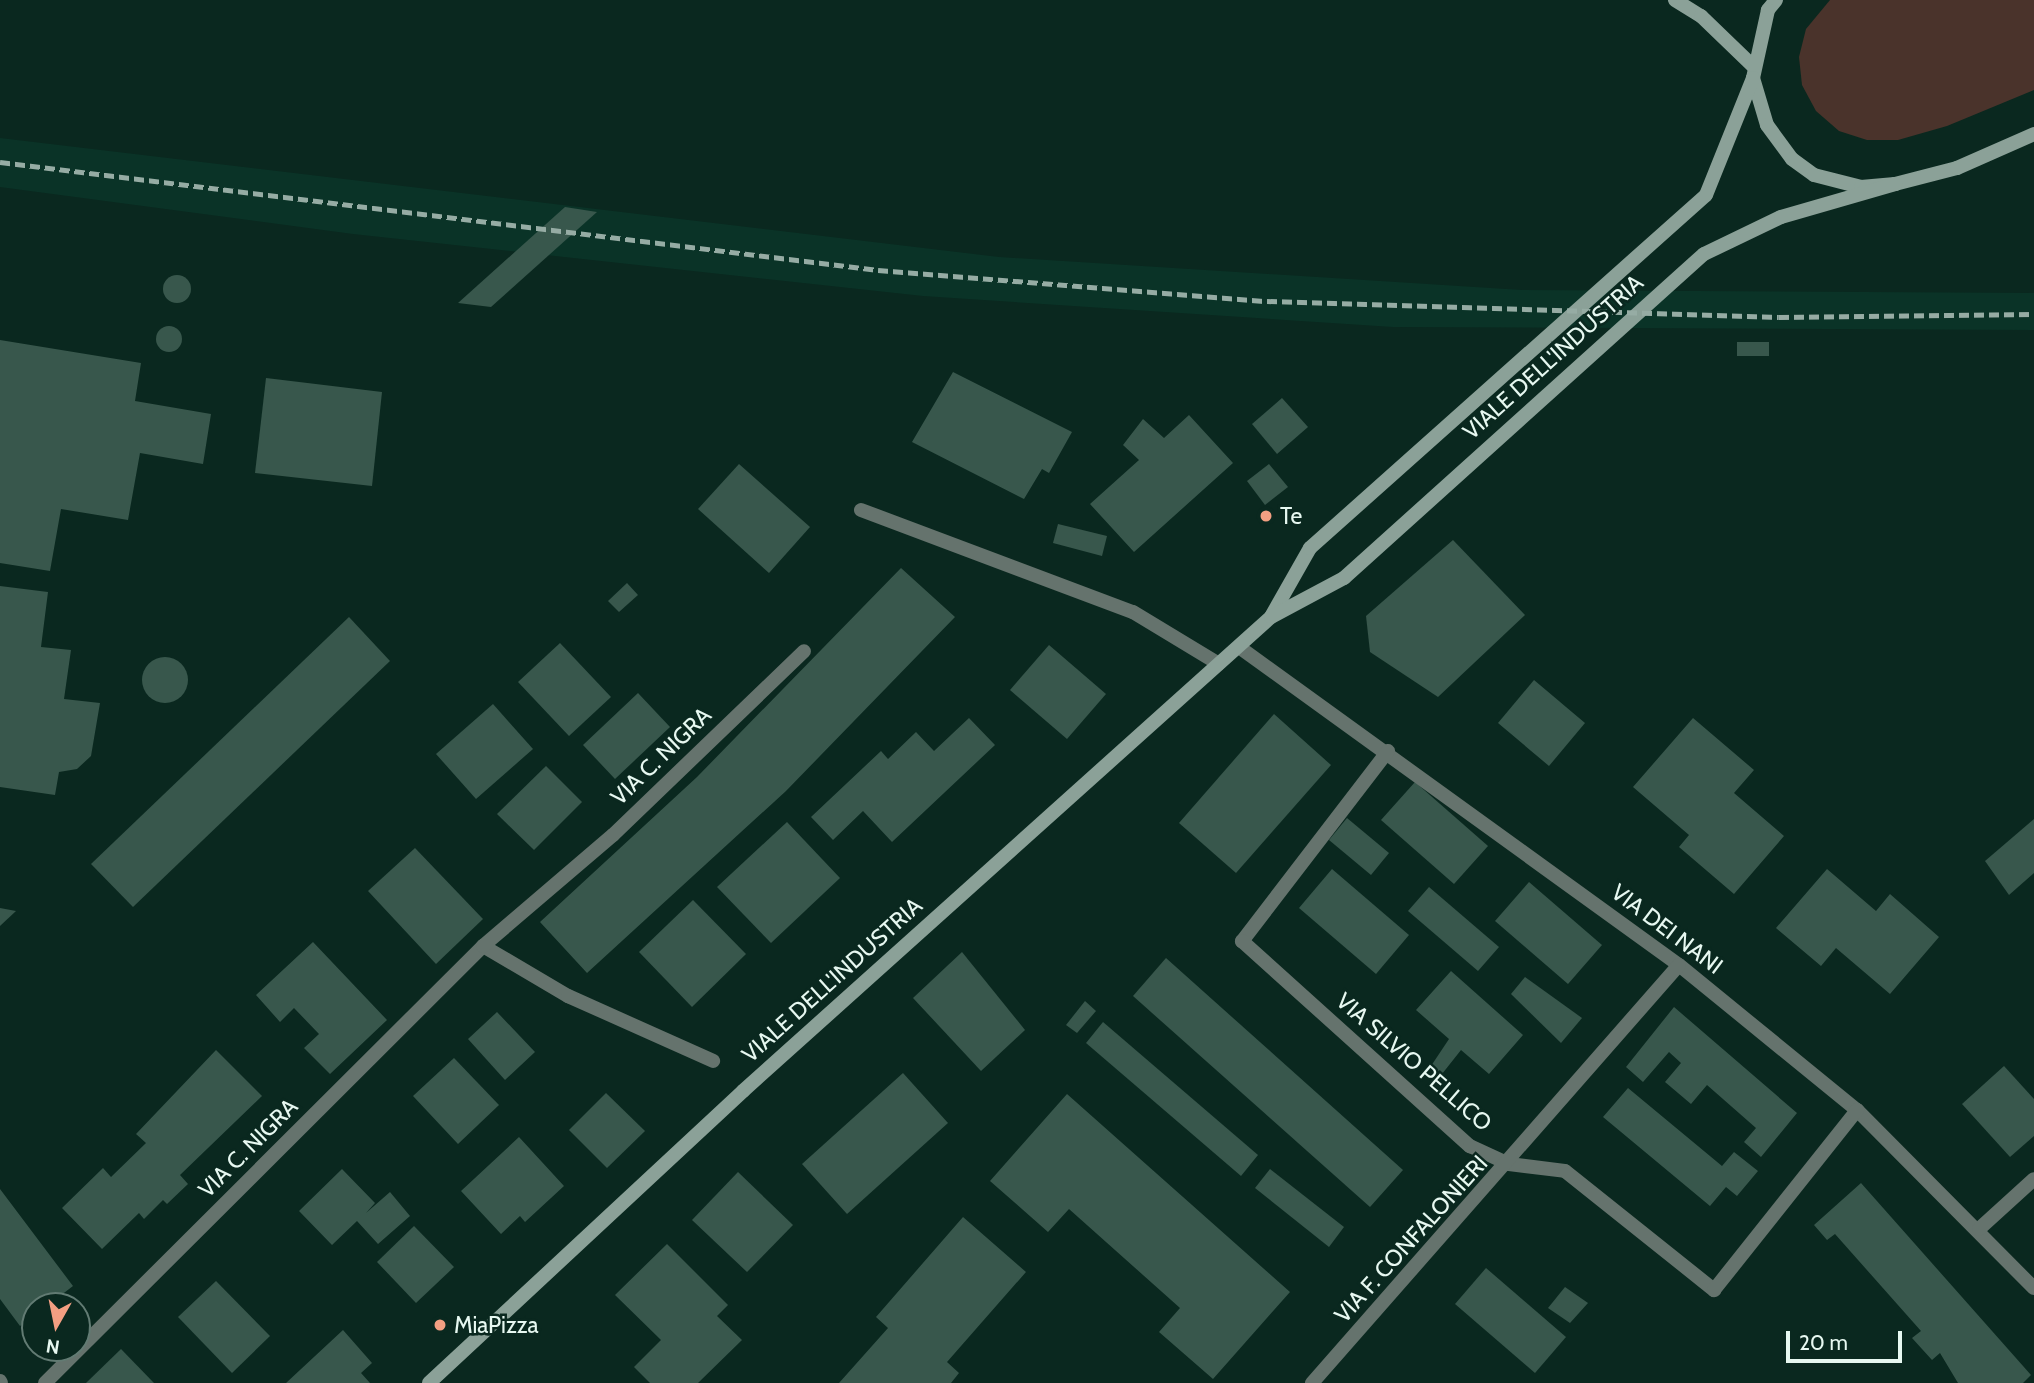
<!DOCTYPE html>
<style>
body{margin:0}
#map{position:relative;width:2034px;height:1383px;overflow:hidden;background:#0a281f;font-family:Cabin,sans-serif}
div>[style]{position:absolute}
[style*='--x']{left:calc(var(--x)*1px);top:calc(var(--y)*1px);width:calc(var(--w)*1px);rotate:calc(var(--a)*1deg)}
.built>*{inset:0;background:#0a3327}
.green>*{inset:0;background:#4a332b}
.building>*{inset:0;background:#38574c}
.round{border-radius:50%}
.minor>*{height:14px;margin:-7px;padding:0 7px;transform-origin:7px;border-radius:7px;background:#65736d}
.secondary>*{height:14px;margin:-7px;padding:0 7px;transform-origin:7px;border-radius:7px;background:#8ba198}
.rail>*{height:5px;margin-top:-2.5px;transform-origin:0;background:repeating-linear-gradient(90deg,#96aca4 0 10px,transparent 0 15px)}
.dots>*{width:19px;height:19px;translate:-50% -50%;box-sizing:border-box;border:4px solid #0a281f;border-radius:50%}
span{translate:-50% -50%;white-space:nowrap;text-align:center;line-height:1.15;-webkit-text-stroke:5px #0a281f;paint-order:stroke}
.street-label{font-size:23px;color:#e7f8f1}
.poi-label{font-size:23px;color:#e7f8f1}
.left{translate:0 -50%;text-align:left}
.north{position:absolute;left:21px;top:1292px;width:70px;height:70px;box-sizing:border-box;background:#0a281f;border:2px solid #627b73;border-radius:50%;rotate:189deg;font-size:19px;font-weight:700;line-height:28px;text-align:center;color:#e7f8f1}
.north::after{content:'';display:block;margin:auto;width:24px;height:32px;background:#f39f82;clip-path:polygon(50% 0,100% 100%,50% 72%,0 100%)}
.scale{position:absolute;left:1786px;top:1331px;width:116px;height:32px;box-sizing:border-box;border:4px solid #e7f8f1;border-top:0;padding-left:9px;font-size:21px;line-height:24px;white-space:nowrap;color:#e7f8f1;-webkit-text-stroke:5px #0a281f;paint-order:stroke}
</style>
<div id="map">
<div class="built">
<div style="clip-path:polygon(0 138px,999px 257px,1522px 290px,2034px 293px,2034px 330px,1393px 327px,923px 296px,353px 234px,0 187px)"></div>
</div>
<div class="green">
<div style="clip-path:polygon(1830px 0,2034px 0,2034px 90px,1947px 126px,1898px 140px,1867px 140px,1839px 131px,1816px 111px,1802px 85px,1799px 57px,1806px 29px)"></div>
</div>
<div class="building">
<div style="clip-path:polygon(565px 207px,597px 212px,491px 307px,458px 303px)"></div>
<div class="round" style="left:163px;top:275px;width:28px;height:28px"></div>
<div class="round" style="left:156px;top:326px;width:26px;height:26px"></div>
<div style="clip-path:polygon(0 340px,141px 363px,135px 401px,211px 414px,203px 464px,140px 453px,128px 520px,61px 509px,50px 571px,0 563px)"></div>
<div style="clip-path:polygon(1737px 342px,1769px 342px,1769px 356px,1737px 356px)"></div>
<div style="clip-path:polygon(953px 372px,1072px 432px,1049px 473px,1042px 469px,1024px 499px,912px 442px)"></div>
<div style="clip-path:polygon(266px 378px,382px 392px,372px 486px,255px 473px)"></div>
<div style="clip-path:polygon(1282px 398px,1308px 427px,1277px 454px,1252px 424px)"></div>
<div style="clip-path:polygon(1189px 415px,1233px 463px,1134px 552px,1090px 504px,1139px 460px,1123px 445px,1143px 419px,1164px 438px)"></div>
<div style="clip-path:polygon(739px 464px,810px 527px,769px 573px,698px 509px)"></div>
<div style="clip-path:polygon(1269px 464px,1288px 487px,1265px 505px,1247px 481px)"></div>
<div style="clip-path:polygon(1058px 524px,1107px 536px,1102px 556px,1053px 543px)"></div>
<div style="clip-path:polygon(1453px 540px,1525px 615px,1438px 697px,1370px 652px,1366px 616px)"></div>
<div style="clip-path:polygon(901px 568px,955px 617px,786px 791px,587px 973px,540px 922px,697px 777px)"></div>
<div style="clip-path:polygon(627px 583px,638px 595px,619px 612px,608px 601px)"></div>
<div style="clip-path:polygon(0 586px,48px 592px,41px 647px,71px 650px,64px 699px,100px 703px,91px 756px,77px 769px,59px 772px,55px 795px,0 787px)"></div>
<div style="clip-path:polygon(349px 617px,390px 661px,133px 907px,91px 864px)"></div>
<div style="clip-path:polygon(560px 643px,611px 697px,569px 736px,518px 682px)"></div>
<div style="clip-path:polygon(1049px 645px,1106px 694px,1067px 739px,1010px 690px)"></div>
<div class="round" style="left:142px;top:657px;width:46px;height:46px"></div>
<div style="clip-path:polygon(1534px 680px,1585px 723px,1549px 766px,1498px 723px)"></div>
<div style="clip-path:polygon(638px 693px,670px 727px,615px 779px,583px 745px)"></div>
<div style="clip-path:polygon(493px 704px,533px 749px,476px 799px,436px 754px)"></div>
<div style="clip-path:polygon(1274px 714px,1331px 765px,1236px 873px,1179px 823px)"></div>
<div style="clip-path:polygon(969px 718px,995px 745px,892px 842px,863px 811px,833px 840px,811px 817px,881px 751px,888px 759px,916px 732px,934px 751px)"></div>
<div style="clip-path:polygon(1693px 718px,1754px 770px,1734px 793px,1784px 836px,1734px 894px,1679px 847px,1689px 835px,1633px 787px)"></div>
<div style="clip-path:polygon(546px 766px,582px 802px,534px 850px,497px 814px)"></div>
<div style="clip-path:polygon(1415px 782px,1488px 846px,1454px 884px,1381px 820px)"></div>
<div style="clip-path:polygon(1347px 818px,1389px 853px,1371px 875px,1329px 840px)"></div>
<div style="clip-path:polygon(2034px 819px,2034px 873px,2009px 895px,1985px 861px)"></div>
<div style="clip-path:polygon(787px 822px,840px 878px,771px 943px,717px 887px)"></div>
<div style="clip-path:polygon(415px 848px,483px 919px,436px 964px,368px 891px)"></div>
<div style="clip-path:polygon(1332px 869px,1409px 935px,1376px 974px,1299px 908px)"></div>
<div style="clip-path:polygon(1827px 869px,1876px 911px,1890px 894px,1939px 937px,1890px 994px,1836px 948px,1821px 966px,1776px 928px)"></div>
<div style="clip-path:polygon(1529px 882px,1602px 945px,1568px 984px,1495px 921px)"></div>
<div style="clip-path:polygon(1429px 887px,1499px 947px,1478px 971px,1408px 911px)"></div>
<div style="clip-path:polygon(693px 900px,746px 954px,692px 1007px,639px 952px)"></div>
<div style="clip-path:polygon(0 908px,16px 911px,0 926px)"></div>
<div style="clip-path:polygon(313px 942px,387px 1020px,330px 1074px,304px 1048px,319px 1034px,294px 1008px,280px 1022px,256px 995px)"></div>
<div style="clip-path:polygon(962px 952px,1025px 1030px,981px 1071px,913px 998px)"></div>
<div style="clip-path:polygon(1166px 958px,1403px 1170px,1370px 1207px,1133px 996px)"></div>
<div style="clip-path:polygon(1451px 971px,1523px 1035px,1489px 1074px,1461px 1050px,1442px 1074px,1431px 1066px,1449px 1039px,1416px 1010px)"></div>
<div style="clip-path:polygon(1525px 977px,1582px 1018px,1561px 1043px,1511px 994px)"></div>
<div style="clip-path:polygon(1085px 1001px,1096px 1011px,1077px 1033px,1066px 1025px)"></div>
<div style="clip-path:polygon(1674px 1007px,1797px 1113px,1761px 1157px,1744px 1142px,1756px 1128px,1707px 1085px,1691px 1104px,1665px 1082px,1681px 1063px,1669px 1052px,1643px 1082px,1626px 1067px)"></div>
<div style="clip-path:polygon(497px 1012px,535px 1052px,505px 1080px,468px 1039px)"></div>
<div style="clip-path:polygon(1103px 1022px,1258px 1155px,1241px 1176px,1086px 1043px)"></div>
<div style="clip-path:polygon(216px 1050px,262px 1096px,180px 1175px,188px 1184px,167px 1204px,163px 1200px,144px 1219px,139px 1213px,102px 1249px,62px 1208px,103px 1168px,111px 1177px,146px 1143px,136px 1134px)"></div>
<div style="clip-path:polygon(454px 1058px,499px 1105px,458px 1144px,413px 1096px)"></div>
<div style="clip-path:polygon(2004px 1066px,2034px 1099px,2034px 1136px,2010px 1157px,1962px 1104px)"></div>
<div style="clip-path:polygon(903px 1073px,948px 1123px,847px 1214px,802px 1164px)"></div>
<div style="clip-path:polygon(1628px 1088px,1722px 1166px,1734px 1152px,1758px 1171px,1737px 1196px,1726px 1187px,1710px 1206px,1603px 1117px)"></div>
<div style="clip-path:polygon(606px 1093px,645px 1131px,607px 1168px,569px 1130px)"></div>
<div style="clip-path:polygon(1067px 1094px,1290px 1292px,1213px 1379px,1159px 1332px,1180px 1308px,1069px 1209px,1048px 1232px,990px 1181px)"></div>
<div style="clip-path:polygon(519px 1137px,564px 1186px,525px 1222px,520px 1216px,501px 1234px,461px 1191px)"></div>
<div style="clip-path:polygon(342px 1169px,375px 1203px,366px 1213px,390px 1192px,410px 1216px,378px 1244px,357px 1221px,332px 1245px,299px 1211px)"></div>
<div style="clip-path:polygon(1270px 1169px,1344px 1227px,1329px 1247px,1255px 1188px)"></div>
<div style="clip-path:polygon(738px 1172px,793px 1225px,747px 1272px,692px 1220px)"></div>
<div style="clip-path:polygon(1861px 1183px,2031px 1375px,2023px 1383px,1958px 1383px,1940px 1353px,1932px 1360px,1912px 1338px,1921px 1331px,1835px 1234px,1827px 1240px,1814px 1225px)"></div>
<div style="clip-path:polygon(0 1189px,73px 1286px,47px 1306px,35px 1306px,35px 1315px,20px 1326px,0 1299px)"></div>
<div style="clip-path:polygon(963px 1217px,1026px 1272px,947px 1362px,959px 1373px,951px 1383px,839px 1383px,888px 1328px,876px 1317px)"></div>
<div style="clip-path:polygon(414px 1226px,454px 1267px,416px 1303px,377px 1262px)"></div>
<div style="clip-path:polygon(667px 1244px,728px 1305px,717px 1316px,742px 1340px,698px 1383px,650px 1383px,634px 1367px,661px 1340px,615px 1295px)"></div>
<div style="clip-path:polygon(1486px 1268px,1566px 1337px,1535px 1373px,1455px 1304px)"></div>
<div style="clip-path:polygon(216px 1281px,270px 1336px,232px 1373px,178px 1317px)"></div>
<div style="clip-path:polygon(1565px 1287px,1588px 1303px,1570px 1323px,1548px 1308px)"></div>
<div style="clip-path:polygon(343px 1330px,372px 1363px,361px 1373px,370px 1383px,286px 1383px)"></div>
<div style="clip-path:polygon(121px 1349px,154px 1383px,86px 1383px)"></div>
</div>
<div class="minor">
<div style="--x:861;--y:510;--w:290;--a:20.6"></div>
<div style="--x:1133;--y:612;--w:100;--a:31.2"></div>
<div style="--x:1239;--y:647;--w:543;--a:35.86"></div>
<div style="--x:1679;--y:965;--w:230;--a:39.2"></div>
<div style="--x:1857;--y:1110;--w:251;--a:45.2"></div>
<div style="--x:1388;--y:751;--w:240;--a:127.5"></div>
<div style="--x:1242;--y:941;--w:307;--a:42"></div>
<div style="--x:1470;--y:1146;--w:43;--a:24.8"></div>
<div style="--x:1509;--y:1164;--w:56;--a:7.1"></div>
<div style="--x:1565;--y:1171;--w:191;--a:38.6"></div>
<div style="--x:1714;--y:1290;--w:230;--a:-51.5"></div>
<div style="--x:483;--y:946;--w:99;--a:30.5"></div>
<div style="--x:568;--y:996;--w:159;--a:24.1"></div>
<div style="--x:1979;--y:1229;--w:74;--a:-42.3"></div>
<div style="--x:0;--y:1381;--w:2;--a:63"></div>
<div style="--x:45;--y:1383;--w:619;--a:-44.93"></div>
<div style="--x:483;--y:946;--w:171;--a:-40.5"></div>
<div style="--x:613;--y:835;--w:265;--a:-43.9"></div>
<div style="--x:1312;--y:1383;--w:556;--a:-48.72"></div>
</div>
<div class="secondary">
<div style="--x:1675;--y:0;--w:31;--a:32"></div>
<div style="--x:1701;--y:16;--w:72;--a:43.9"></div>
<div style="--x:1776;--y:0;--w:13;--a:129"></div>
<div style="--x:1768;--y:10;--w:70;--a:102.4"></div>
<div style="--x:1753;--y:78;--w:49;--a:73.4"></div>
<div style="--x:1767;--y:125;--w:42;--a:53.7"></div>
<div style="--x:1792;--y:159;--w:27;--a:36"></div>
<div style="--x:1814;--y:175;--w:49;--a:14.3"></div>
<div style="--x:1861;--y:187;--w:34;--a:-5"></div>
<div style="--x:1895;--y:184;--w:64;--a:-14.5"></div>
<div style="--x:1957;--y:168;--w:84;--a:-23.8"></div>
<div style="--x:1272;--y:615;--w:77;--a:-60.4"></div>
<div style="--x:1310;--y:548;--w:530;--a:-41.71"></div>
<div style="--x:1706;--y:195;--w:126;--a:-68.1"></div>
<div style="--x:429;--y:1383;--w:429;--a:-42.9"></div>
<div style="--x:743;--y:1091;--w:710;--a:-41.92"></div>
<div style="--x:1271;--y:617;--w:83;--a:-28.1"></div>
<div style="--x:1344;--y:578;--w:484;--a:-42"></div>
<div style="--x:1704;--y:254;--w:85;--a:-25.7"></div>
<div style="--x:1781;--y:217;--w:119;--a:-16.1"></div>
</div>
<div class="rail">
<div style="--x:0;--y:162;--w:885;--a:7.01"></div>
<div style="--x:878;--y:270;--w:390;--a:4.6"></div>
<div style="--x:1267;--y:301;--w:512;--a:1.79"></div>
<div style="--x:1779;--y:317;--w:255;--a:-0.7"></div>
</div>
<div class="dots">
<div style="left:1266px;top:516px;background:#f39f82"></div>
<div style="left:440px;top:1325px;background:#f39f82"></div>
</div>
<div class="street-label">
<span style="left:1553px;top:357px;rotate:-42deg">VIALE DELL'INDUSTRIA</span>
<span style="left:661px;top:756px;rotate:-44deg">VIA C. NIGRA</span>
<span style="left:1667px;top:929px;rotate:37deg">VIA DEI NANI</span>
<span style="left:832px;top:980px;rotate:-42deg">VIALE DELL'INDUSTRIA</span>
<span style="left:1414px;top:1062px;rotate:41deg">VIA SILVIO PELLICO</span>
<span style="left:248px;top:1148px;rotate:-45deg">VIA C. NIGRA</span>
<span style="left:1411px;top:1239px;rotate:-48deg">VIA F. CONFALONIERI</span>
</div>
<div class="poi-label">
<span class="left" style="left:1280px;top:516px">Te</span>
<span class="left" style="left:454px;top:1325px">MiaPizza</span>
</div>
<div class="north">N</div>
<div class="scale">20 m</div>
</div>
